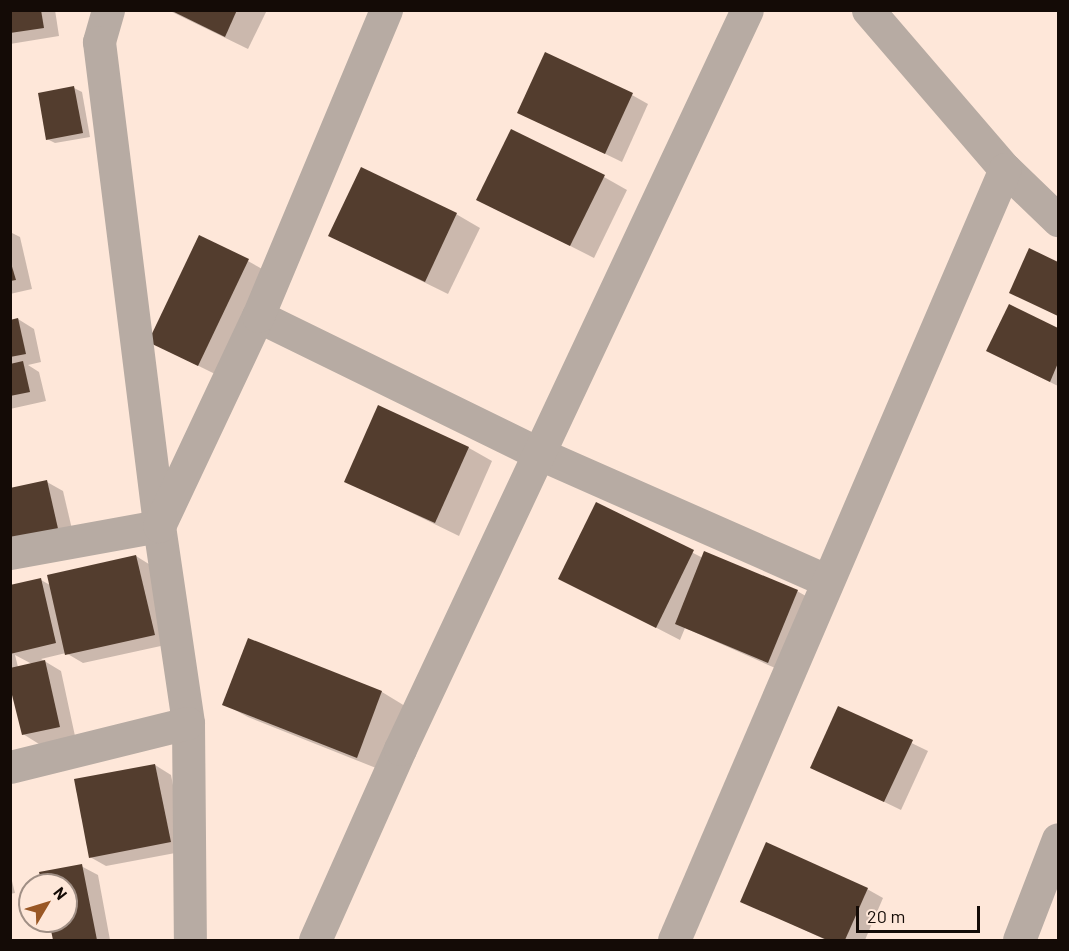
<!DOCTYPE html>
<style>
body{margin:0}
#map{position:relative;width:1069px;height:951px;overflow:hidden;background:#fee7d9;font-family:Barlow,sans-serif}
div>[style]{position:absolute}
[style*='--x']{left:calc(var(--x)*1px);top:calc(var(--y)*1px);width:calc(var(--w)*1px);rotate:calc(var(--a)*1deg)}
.shadow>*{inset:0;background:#0003}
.building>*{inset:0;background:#533d2e}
.street>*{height:33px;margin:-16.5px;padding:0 16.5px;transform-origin:16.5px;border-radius:16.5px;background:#b7aba3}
span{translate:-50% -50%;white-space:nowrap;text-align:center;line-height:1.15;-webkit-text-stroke:6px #fee7d9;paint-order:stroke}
.frame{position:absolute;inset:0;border:12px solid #140b06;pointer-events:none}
.north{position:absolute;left:18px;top:873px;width:60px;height:60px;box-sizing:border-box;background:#fee7d9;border:2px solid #a08f85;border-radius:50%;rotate:52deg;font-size:16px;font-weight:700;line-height:24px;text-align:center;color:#140b06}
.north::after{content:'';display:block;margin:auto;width:21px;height:27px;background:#995725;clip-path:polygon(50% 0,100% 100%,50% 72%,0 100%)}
.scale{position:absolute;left:856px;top:906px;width:124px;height:27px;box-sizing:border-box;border:3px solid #140b06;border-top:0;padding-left:8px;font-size:18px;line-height:21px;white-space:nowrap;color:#140b06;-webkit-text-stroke:4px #fee7d9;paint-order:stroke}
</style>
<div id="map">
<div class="shadow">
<div style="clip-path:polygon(10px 10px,55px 10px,59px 36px,10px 44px)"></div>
<div style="clip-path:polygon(168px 10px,267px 10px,248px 49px)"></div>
<div style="clip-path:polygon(74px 88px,82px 92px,90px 137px,55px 143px,47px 139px)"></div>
<div style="clip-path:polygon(632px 95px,648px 104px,622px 162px,519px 112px)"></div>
<div style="clip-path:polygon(604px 177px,627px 190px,594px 258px,478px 199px)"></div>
<div style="clip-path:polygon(456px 214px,480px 228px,448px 294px,330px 236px)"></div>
<div style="clip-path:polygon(10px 232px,20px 237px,32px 289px,10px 294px)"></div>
<div style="clip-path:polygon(1030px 250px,1058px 264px,1058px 316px,1011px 292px)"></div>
<div style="clip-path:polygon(248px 261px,264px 270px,215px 374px,150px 342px)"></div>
<div style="clip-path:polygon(1010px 306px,1058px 330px,1058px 386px,1005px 360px)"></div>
<div style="clip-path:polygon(18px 319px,34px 329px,41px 362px,28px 365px,39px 372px,46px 401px,10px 409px,10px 321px)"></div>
<div style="clip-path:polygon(469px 448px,492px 461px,459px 536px,346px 481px)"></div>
<div style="clip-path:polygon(47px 482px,63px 491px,75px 542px,10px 556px)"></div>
<div style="clip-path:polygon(596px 504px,703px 558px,797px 591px,820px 604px,791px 675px,685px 628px,680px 640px,560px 578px)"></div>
<div style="clip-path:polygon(evenodd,136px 556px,152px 566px,170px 644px,83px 663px,66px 653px,41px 659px,61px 671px,75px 736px,39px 744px,23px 734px,10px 680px,10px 587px,41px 580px,50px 585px,136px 556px,15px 655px,32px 664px,18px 667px,15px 655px)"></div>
<div style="clip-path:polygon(249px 640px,382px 692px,405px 706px,381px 770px,248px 717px,224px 704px)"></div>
<div style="clip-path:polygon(839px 708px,928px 751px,901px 810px,812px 767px)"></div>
<div style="clip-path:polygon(155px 765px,171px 775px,186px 851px,106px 866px,90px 857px)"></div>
<div style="clip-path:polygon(81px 866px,98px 875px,110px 940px,54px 940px,50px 921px,66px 921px,66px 885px,43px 885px)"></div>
<div style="clip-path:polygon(10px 873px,15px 893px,10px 894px)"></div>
<div style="clip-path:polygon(867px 889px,883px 898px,865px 940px,826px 940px,742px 901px)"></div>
</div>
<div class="building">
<div style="clip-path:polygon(10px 10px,41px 10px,44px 28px,10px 33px)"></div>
<div style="clip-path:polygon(170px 10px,237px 10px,225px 37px)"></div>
<div style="clip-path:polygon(545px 52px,633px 93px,605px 154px,517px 113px)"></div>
<div style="clip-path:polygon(74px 86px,83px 133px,46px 140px,38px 93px)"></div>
<div style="clip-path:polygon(511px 129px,605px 175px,570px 246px,476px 200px)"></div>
<div style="clip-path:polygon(361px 167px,457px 213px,425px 282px,328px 236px)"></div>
<div style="clip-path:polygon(199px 235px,249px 259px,198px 366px,148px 342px)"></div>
<div style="clip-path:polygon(1029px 248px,1058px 262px,1058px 316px,1009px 293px)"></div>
<div style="clip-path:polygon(10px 260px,16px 280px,10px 281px)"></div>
<div style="clip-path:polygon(1009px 304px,1058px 328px,1058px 363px,1050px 382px,986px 351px)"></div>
<div style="clip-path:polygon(18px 318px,26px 354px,10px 357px,10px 320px)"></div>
<div style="clip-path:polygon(23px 361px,30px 392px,10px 396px,10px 364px)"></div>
<div style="clip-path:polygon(378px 405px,469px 447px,435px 523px,344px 482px)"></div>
<div style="clip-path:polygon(47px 480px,59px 533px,10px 544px,10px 488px)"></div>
<div style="clip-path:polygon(596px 502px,694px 550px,656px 628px,558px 579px)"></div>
<div style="clip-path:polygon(704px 551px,798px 590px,768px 663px,675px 624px)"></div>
<div style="clip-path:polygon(136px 555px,155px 635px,65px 655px,47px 575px)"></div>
<div style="clip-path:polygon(41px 578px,56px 643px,10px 654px,10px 585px)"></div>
<div style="clip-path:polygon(248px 638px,382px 691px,357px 758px,222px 705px)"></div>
<div style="clip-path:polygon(45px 660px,60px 727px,22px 735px,10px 687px,10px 668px)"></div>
<div style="clip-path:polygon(838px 706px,913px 740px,884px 802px,810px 768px)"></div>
<div style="clip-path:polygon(155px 764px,171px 842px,89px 858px,74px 779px)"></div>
<div style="clip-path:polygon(766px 842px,868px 888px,845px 940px,827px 940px,740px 902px)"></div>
<div style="clip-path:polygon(82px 864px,97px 940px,53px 940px,49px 921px,66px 921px,66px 885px,42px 885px,39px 872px)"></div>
</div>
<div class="street">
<div style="--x:108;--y:10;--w:33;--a:106"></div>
<div style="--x:99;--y:42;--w:488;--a:82.9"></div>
<div style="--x:159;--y:526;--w:199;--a:81.6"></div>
<div style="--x:188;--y:723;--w:217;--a:89.5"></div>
<div style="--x:868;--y:10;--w:210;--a:49.3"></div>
<div style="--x:1005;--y:169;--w:74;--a:43.9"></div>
<div style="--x:258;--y:316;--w:314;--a:26.1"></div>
<div style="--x:540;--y:454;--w:313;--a:23.8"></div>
<div style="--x:10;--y:553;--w:151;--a:-10.3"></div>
<div style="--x:159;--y:526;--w:232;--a:-64.8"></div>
<div style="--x:258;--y:316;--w:332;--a:-67.3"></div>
<div style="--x:10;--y:767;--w:183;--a:-13.9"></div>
<div style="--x:315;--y:940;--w:209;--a:-66"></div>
<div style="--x:400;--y:749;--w:816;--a:-64.85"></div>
<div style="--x:674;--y:940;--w:839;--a:-66.77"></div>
<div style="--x:1019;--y:940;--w:108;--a:-68.9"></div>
</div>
<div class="frame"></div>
<div class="north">N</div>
<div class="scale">20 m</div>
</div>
